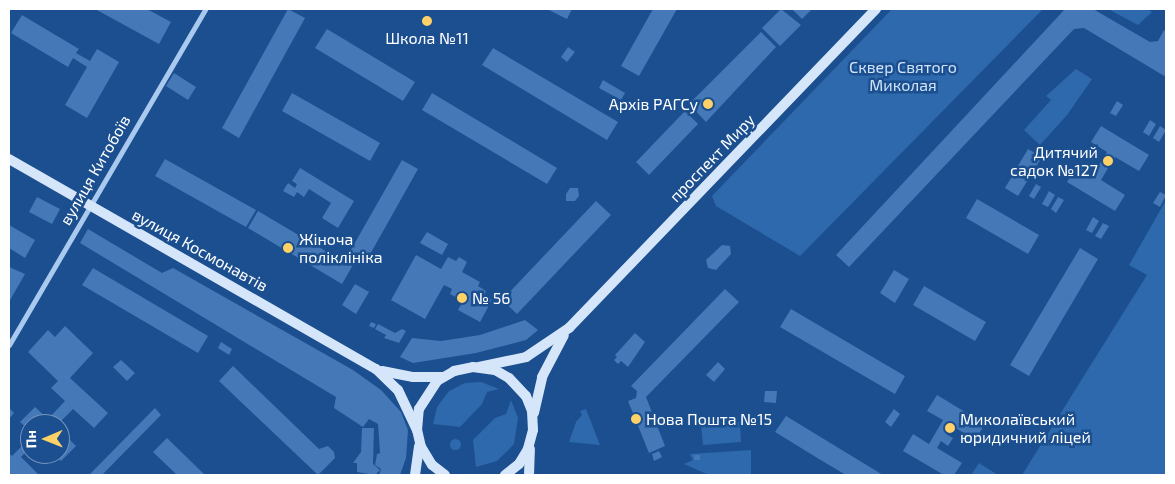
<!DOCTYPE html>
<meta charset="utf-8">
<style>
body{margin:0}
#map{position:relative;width:1175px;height:484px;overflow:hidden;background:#1b4f8f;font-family:"Exo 2",sans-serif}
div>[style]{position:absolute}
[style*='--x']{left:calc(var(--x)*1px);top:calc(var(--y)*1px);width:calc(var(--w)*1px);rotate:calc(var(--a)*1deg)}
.green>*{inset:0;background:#2e69ad}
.round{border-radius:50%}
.building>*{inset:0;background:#4478b7}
.minor>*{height:5px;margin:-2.5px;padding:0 2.5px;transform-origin:2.5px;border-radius:2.5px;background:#a9c9ee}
.secondary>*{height:10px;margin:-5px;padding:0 5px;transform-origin:5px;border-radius:5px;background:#d6e6fa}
.dots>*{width:14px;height:14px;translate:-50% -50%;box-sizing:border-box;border:2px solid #1b4f8f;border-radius:50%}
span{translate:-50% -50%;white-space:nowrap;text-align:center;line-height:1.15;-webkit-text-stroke:5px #1b4f8f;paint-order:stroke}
.poi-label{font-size:16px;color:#fff}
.right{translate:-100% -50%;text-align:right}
.left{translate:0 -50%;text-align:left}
.park-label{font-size:16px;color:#cfe3fa}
.street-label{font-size:16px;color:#fff}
.frame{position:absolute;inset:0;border:10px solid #fff;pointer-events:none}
.north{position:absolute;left:20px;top:414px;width:50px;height:50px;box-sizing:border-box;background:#1b4f8f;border:1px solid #7695bc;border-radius:50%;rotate:269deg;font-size:14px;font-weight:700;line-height:20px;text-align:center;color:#fff}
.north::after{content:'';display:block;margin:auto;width:18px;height:22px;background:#ffd166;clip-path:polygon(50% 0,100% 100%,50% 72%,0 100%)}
</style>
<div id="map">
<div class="green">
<div style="clip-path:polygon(892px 9px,1043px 9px,800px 256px,716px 206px,712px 196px)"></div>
<div style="clip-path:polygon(1108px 9px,1147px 9px,1152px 12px,1138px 25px)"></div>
<div style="clip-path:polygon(1076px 69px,1092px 79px,1067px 115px,1040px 145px,1024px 130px,1051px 100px,1046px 96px)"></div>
<div style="clip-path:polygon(1166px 200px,1166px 475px,1022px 475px,1147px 275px,1129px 265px)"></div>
<div style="clip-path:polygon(481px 382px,499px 389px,487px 392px,482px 404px,460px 427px,433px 424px,437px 407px,449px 391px,465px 383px)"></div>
<div style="clip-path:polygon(511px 400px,518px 418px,514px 444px,497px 461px,476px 467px,473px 440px,495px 418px,506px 414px)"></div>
<div style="clip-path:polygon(586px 409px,600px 445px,569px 442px,576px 422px,582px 415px,580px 411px)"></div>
<div style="clip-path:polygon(740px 422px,741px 442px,703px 445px,701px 425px)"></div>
<div class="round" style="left:449.5px;top:438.5px;width:11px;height:11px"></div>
<div style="clip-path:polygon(751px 450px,751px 475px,709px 475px,684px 464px,693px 460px,690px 454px)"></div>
<div style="clip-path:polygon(979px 463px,998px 475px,971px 475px)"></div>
</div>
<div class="building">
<div style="clip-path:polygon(95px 9px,147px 9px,171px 22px,159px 44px)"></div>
<div style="clip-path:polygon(288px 9px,305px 18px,239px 138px,222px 128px)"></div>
<div style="clip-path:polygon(547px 9px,572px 9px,567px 19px)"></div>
<div style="clip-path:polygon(653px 9px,677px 9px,639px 76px,621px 66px)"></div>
<div style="clip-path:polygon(781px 9px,801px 25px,780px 46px,762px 28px)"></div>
<div style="clip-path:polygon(792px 9px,812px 9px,802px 19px)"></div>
<div style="clip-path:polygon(1065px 9px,1093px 9px,1150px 42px,1158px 41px,1164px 30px,1166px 32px,1166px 77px,1084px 28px,1074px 29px,849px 267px,836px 255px)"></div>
<div style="clip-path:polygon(22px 15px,79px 49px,76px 53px,90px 61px,97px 49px,119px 62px,87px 118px,65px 105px,87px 67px,73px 58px,68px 67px,11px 33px)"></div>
<div style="clip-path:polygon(327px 29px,415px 82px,403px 101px,315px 48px)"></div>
<div style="clip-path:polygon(761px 32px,776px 47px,706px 122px,689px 104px)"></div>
<div style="clip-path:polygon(568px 47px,575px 52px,567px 62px,561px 57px)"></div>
<div style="clip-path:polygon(493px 48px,618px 122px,607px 140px,482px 65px)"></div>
<div style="clip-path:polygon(174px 73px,196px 87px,188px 100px,166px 86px)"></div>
<div style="clip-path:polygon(603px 80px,625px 93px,621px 100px,599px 88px)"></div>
<div style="clip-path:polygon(292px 93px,380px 143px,370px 161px,282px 111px)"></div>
<div style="clip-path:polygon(432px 93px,557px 168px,547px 184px,422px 110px)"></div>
<div style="clip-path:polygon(1117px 101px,1123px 105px,1116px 116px,1110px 113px)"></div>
<div style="clip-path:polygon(685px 111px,698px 124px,649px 175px,636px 162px)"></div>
<div style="clip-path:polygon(1150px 120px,1156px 124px,1149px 136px,1143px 132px)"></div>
<div style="clip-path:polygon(1101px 126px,1149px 155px,1139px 171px,1115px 157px,1108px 168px,1101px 180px,1125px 195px,1115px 211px,1067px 182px,1077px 166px,1093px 175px,1107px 152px,1091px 142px)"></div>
<div style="clip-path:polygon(1160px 126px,1166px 130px,1159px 142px,1153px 138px)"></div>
<div style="clip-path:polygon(1028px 149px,1042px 157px,1018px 196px,1005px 188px)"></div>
<div style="clip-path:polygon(165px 159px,256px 210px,246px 227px,155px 176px)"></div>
<div style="clip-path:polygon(402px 160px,418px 169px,368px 258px,360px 253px,342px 284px,248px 228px,258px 211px,344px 262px)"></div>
<div style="clip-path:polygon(300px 168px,354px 201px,338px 228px,322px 218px,331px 203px,309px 189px,304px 197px,297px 192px,294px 197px,283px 191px,288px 183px,295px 188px,297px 184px,292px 181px)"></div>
<div style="clip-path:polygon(1036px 184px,1041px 187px,1034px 199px,1029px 196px)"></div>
<div style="clip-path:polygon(570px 188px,578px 188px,579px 196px,575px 201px,566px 201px,566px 194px)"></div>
<div style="clip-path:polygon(1049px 191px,1055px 195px,1048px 207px,1042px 204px)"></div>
<div style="clip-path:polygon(1160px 192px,1166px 195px,1160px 207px,1153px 203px)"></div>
<div style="clip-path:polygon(37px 197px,60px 209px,52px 224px,29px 212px)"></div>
<div style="clip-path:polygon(1058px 197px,1064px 200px,1056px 213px,1051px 209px)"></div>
<div style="clip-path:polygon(977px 199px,1039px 235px,1028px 254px,966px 218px)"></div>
<div style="clip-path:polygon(596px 201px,611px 215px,517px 314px,502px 300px)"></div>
<div style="clip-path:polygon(1093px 217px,1099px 221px,1092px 233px,1086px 230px)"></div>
<div style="clip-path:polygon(1103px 223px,1109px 226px,1101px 239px,1095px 236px)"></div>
<div style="clip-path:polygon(9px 225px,35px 240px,25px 258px,9px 248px)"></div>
<div style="clip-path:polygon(88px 229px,162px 273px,173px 268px,353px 370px,381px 390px,401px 412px,408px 430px,406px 458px,400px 475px,379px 475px,381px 469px,375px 465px,377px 454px,380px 453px,378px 424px,369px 419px,363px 427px,334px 408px,336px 397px,80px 243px)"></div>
<div style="clip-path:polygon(427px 232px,448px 244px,442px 255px,420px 243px)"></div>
<div style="clip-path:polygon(722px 245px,730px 246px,731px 254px,716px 270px,708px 268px,706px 260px)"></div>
<div style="clip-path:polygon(1080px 248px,1098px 259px,1029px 376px,1010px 365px)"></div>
<div style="clip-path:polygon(416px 255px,441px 269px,448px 257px,456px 261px,459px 257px,467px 262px,462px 272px,480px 282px,478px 286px,486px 291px,484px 295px,492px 300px,480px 322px,458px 310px,463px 301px,450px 294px,452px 289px,444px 285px,425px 319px,391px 300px)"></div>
<div style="clip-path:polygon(9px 267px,25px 274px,9px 302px)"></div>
<div style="clip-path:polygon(93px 268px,208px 336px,198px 353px,82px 285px)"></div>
<div style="clip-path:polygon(894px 270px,909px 279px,895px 303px,880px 293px)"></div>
<div style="clip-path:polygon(355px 284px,369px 292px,356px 314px,342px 305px)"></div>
<div style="clip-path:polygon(924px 286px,986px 322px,975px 341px,913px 305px)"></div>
<div style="clip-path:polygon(725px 289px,739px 302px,646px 397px,665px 446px,649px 453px,628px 401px,636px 398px,637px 391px,631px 386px)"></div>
<div style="clip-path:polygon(791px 309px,905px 376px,895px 394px,780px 327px)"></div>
<div style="clip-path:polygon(525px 320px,538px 330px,526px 340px,476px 353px,413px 363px,400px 357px,412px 338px,441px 341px,480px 335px)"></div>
<div style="clip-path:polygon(371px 322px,376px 324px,374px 328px,369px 326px)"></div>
<div style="clip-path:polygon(378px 324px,395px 333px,402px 329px,406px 331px,399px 343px,384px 338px,386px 335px,375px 329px)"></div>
<div style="clip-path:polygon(65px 326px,93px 353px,70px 378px,108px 413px,94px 428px,73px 409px,58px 424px,30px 424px,30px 431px,20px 422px,35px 407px,48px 419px,65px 401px,51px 388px,58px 381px,28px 352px,48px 330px,55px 337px)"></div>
<div style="clip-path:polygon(635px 333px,645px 342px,628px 367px,621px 361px,618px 364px,614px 360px,617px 357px,615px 355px)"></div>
<div style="clip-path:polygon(221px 342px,232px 349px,229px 355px,218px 348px)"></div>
<div style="clip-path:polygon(121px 360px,135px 373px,127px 381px,113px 367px)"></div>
<div style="clip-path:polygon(718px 362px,725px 369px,714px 382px,706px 375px)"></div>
<div style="clip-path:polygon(233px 366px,319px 449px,328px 446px,334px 452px,335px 458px,318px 475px,219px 381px)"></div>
<div style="clip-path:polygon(765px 391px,777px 391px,776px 403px,764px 402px)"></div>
<div style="clip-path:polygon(937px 395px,985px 424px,975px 440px,951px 425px,946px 434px,953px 438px,948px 446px,941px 441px,937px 448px,962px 463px,954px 475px,944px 475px,903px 451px,913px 434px,929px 444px,943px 420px,927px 411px)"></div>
<div style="clip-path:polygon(9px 408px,14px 413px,9px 419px)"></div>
<div style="clip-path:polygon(155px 408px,161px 415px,102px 475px,89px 475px)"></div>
<div style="clip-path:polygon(894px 409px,900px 414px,891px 427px,885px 422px)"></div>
<div style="clip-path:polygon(786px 416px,883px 475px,846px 475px,819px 459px,775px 432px)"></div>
<div style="clip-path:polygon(362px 428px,374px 428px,373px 464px,380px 470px,375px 475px,357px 472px,357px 463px,353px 463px,361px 452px)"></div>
<div style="clip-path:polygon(60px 430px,76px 446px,61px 461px,54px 454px,60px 454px)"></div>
<div style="clip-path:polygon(30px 438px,30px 447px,21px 457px,39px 475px,9px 475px,9px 453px,12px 456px)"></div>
<div style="clip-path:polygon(167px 438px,205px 475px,177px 475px,153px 452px)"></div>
<div style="clip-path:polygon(659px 451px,662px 457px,654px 461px,652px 454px)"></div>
<div style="clip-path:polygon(694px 455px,700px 455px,700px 460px,694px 460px)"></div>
</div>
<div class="minor">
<div style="--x:9;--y:345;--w:389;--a:-59.7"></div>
</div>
<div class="secondary">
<div style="--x:9;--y:159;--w:423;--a:29.8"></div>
<div style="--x:376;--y:369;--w:30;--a:44"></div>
<div style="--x:398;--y:390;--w:44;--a:64.6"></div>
<div style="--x:479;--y:367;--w:48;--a:-12"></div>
<div style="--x:526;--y:357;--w:52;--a:-34"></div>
<div style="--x:569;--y:328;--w:443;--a:-46.1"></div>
<div style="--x:382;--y:371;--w:32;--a:11"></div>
<div style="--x:413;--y:377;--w:29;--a:0"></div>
<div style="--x:534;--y:413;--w:37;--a:-77"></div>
<div style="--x:542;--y:377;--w:47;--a:-62.4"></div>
<div style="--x:415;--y:475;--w:29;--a:-82"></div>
<div style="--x:445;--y:475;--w:16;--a:-142"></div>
<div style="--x:432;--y:465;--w:21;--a:-121"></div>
<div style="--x:421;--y:447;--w:17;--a:-103"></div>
<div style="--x:417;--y:430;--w:21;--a:-85"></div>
<div style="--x:419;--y:409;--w:33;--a:-57"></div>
<div style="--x:437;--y:381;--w:20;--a:-30"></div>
<div style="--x:454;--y:371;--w:19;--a:-12"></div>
<div style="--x:473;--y:367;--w:22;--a:8"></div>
<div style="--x:495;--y:370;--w:16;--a:30"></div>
<div style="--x:509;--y:378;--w:25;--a:47"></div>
<div style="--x:526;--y:396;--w:16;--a:68"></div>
<div style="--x:532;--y:411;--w:19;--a:87"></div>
<div style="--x:533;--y:430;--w:20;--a:105"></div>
<div style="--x:528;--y:449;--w:17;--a:121"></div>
<div style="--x:519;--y:464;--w:18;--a:142"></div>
<div style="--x:529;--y:475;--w:26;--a:-88"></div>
</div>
<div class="dots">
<div style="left:427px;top:21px;background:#ffd166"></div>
<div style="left:708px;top:104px;background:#ffd166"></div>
<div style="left:1108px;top:161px;background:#ffd166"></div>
<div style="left:288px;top:248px;background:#ffd166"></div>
<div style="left:462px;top:298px;background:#ffd166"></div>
<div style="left:636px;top:419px;background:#ffd166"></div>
<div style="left:950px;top:428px;background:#ffd166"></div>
</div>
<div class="poi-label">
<span style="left:427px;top:38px">Школа №11</span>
<span class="right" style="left:698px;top:104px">Архів РАГСу</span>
<span class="right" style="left:1098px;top:161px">Дитячий<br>садок №127</span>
<span class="left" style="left:299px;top:248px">Жіноча<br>поліклініка</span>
<span class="left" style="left:472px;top:298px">№ 56</span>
<span class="left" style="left:646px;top:419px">Нова Пошта №15</span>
<span class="left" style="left:960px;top:428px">Миколаївський<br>юридичний ліцей</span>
</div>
<div class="park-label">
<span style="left:903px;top:76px">Сквер Святого<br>Миколая</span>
</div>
<div class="street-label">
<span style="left:712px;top:158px;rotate:-46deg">проспект Миру</span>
<span style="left:95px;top:170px;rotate:-60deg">вулиця Китобоїв</span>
<span style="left:200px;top:250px;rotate:29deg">вулиця Космонавтів</span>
</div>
<div class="frame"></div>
<div class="north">Пн</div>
</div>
